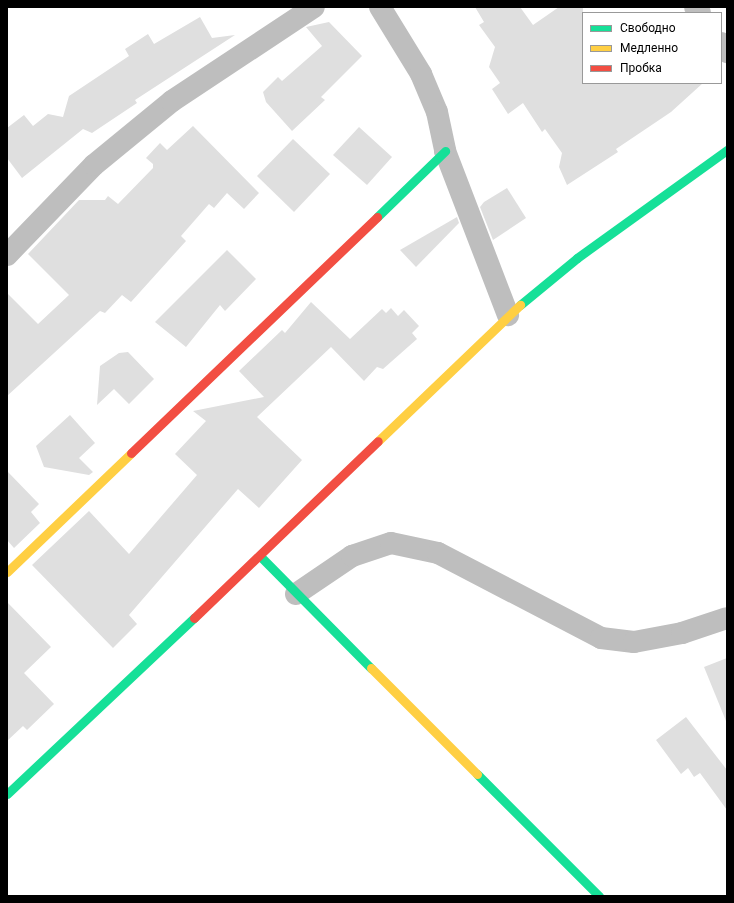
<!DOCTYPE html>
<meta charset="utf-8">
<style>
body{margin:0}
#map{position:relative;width:734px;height:903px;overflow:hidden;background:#fff;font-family:Roboto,sans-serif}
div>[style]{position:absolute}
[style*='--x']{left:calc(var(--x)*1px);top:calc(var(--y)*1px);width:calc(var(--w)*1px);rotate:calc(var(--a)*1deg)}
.building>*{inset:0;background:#dfdfdf}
.street>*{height:22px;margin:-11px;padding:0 11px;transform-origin:11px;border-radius:11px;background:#bebebe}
.fast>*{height:9px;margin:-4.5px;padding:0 4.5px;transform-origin:4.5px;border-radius:4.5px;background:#16e098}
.slow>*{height:9px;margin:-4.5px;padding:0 4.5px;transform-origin:4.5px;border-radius:4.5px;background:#ffcf43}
.jam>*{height:9px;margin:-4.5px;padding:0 4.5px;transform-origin:4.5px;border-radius:4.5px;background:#f24e42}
span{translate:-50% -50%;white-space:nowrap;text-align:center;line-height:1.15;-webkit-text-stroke:3.5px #fff;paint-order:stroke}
.frame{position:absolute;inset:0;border:8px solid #000;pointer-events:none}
.legend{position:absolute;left:582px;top:12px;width:140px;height:72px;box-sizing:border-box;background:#fff;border:1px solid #999;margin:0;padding:5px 7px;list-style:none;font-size:12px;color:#000}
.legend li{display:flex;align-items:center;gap:8px;height:20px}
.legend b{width:20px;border:1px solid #999}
</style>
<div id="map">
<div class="building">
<div style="clip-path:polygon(475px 7px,520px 7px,533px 25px,559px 7px,583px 7px,583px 83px,703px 83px,671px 112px,616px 149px,618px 152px,567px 185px,559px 167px,562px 153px,545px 129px,542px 132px,523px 103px,508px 114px,492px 89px,500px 83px,489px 67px,495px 47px,479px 25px,484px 22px)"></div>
<div style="clip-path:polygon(200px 17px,212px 38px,235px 35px,135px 100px,137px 103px,92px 133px,83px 129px,22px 178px,7px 158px,7px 128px,24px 115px,33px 126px,48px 114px,63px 117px,69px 96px,129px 56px,125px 49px,148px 34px,154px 44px)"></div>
<div style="clip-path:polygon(329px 22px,362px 56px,321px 97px,325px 100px,292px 131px,266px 102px,263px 92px,278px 77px,282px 81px,322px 46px,306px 27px)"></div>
<div style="clip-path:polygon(193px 126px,259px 193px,244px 209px,227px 193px,214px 208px,209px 204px,181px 236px,186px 241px,131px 302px,122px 295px,105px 313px,100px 311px,7px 396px,7px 293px,38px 324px,69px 295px,28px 254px,79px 200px,105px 200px,108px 196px,118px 204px,153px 168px,153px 164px,146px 158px,160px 143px,167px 150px)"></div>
<div style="clip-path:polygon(359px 127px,392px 157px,367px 185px,333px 155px)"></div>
<div style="clip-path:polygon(293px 139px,330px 174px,294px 212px,257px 176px)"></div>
<div style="clip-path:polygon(507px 188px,526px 218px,493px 240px,480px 207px,484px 202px)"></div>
<div style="clip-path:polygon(457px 217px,459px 223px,416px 267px,400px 250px)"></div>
<div style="clip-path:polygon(227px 250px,256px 279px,225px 311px,220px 305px,186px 347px,155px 322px)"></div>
<div style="clip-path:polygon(311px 302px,350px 339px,382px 309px,386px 313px,391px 308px,398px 316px,404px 310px,419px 326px,412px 333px,417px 339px,383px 369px,377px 367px,364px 381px,331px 347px,257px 417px,302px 460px,259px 508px,238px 489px,129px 615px,137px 624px,113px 648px,32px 565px,89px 511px,129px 554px,197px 475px,175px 454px,206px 421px,193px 411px,264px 397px,239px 371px,282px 330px,285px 333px)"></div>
<div style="clip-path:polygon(128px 352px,154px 379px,129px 404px,114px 389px,97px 405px,100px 366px,119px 353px)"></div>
<div style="clip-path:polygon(70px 415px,95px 443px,79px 458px,93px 472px,89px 475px,44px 467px,36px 446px)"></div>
<div style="clip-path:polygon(7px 471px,39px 504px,31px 512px,40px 523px,14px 548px,7px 540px)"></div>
<div style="clip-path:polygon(7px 602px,51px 647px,24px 673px,54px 704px,27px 730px,23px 726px,7px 741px)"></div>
<div style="clip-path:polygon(727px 658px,727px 721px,726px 721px,704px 667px)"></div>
<div style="clip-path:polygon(686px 717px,727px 770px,727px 810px,700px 773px,694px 777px,688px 768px,681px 774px,656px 740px)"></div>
</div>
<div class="street">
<div style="--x:380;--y:7;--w:79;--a:58.5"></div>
<div style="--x:421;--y:74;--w:41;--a:67.2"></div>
<div style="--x:437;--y:112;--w:40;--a:78"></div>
<div style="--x:445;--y:151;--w:176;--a:69"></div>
<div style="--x:695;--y:7;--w:8;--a:50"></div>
<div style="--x:721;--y:43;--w:11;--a:56"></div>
<div style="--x:7;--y:255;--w:125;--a:-46"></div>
<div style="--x:94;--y:165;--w:101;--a:-39.4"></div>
<div style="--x:172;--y:101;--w:170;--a:-33.5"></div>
<div style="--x:296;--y:594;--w:68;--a:-34.2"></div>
<div style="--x:352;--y:556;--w:41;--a:-18.4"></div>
<div style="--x:391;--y:543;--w:48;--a:12"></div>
<div style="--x:438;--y:553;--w:184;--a:27.5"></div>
<div style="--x:601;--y:638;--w:33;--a:7"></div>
<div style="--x:634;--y:642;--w:49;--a:-10.6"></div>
<div style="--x:682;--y:633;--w:47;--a:-18.4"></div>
</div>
<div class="fast">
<div style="--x:377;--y:217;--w:95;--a:-44.1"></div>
<div style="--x:520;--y:305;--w:74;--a:-39.5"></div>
<div style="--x:577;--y:258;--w:185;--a:-35.8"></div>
<div style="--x:260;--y:556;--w:158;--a:45.3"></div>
<div style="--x:477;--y:774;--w:173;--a:45"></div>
<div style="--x:7;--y:794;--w:257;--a:-43.3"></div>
</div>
<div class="slow">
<div style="--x:378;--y:441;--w:197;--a:-43.8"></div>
<div style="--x:7;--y:572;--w:172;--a:-43.8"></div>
<div style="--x:371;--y:668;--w:150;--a:45"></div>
</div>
<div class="jam">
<div style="--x:131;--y:453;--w:341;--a:-43.8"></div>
<div style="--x:194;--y:618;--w:255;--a:-43.9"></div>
</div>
<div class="frame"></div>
<ul class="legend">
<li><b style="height:5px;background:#16e098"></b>Свободно</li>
<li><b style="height:5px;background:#ffcf43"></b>Медленно</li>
<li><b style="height:5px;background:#f24e42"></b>Пробка</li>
</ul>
</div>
